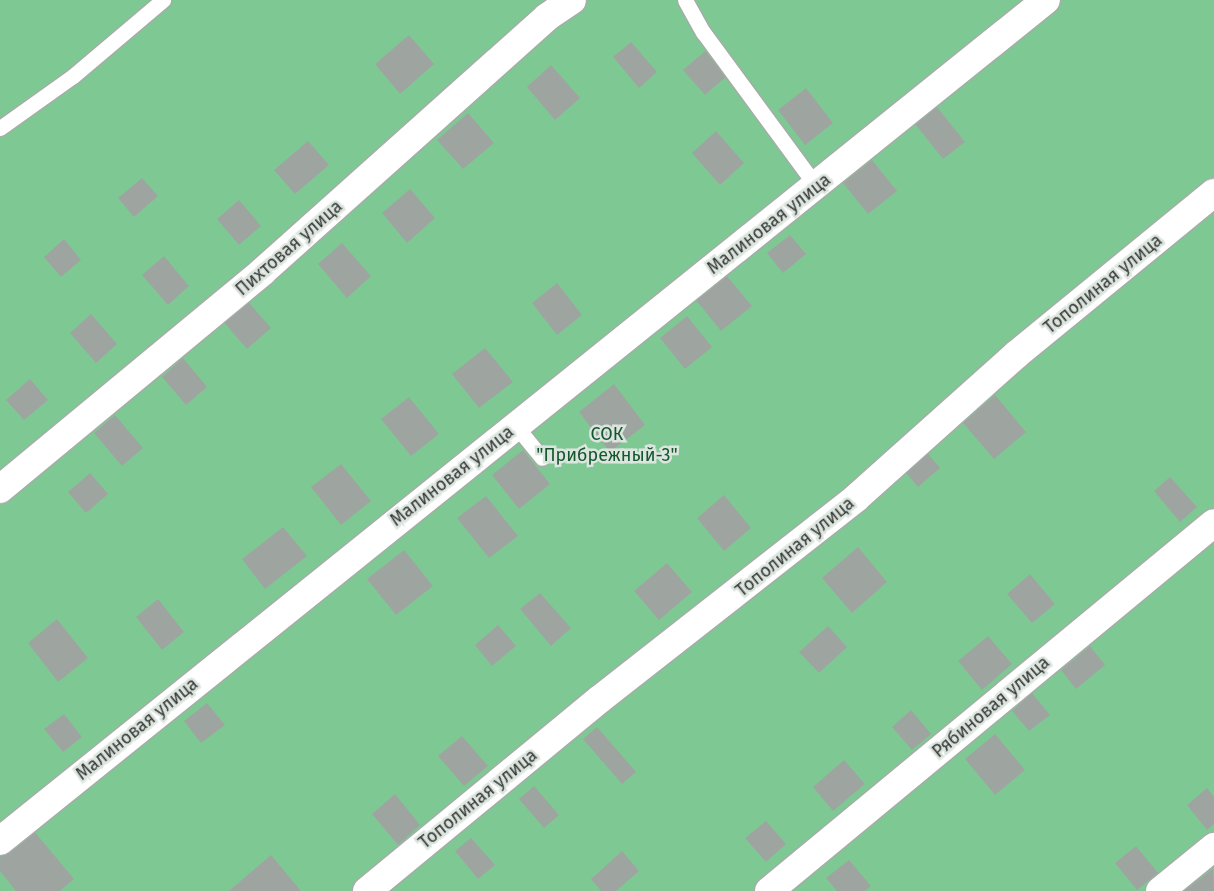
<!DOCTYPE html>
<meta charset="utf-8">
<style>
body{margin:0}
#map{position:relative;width:1214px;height:891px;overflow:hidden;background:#dce4de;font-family:"Fira Sans",sans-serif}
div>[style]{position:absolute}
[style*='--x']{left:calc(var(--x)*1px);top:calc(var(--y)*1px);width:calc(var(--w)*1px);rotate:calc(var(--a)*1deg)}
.green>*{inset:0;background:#7ec993}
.building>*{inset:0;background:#9ea5a0}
.roads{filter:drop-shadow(1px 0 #a5aca7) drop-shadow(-1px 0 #a5aca7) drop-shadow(0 1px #a5aca7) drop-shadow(0 -1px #a5aca7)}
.service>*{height:15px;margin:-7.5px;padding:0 7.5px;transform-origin:7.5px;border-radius:7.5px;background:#fff}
.minor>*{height:28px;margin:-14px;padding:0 14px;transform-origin:14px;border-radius:14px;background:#fff}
span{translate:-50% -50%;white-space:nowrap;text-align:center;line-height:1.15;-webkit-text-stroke:5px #dce4de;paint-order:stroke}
.street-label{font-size:18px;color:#353836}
.park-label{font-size:18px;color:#13572e}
</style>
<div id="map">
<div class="green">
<div style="clip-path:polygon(0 0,1214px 0,1214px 891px,0 891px)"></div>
</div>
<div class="building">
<div style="clip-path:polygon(409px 35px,434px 64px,400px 94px,375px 64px)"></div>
<div style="clip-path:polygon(631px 42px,657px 72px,639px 88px,613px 57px)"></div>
<div style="clip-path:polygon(705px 51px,727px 76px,705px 95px,683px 70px)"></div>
<div style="clip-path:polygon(551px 65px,580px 98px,555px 120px,527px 87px)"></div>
<div style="clip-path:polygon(806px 88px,833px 123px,805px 145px,778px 110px)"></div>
<div style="clip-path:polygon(937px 107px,965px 142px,943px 159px,915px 124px)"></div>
<div style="clip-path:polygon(468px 113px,494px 143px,463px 169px,437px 140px)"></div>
<div style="clip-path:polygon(716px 131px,744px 163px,720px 185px,692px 153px)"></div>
<div style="clip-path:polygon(308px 141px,329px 165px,295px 194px,274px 170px)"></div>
<div style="clip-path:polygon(872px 160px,897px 191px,868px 214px,843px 183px)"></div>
<div style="clip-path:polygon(142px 178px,158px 196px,134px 217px,118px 198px)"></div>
<div style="clip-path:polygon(410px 189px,435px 218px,407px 243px,382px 213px)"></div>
<div style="clip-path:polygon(239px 200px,261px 226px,239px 245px,217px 219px)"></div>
<div style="clip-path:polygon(790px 235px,806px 254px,783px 273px,767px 253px)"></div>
<div style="clip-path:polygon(64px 239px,81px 260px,61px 277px,44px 257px)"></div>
<div style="clip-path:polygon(342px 243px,371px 276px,347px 298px,318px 264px)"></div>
<div style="clip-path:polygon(164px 256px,189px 286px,168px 305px,142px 275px)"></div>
<div style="clip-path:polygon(726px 275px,752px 306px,721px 331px,695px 299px)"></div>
<div style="clip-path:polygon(557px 283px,582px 315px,557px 335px,532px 303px)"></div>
<div style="clip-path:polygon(245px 298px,271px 328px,247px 349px,221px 319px)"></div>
<div style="clip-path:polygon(91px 314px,117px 344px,96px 363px,70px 333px)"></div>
<div style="clip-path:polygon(687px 316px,712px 347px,685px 369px,660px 338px)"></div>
<div style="clip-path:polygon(485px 348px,513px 382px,479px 408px,452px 374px)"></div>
<div style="clip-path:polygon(183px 358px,207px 387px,186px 405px,162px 377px)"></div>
<div style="clip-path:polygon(30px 379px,48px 400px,24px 420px,6px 400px)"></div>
<div style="clip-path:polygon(614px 384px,645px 425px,610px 452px,579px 412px)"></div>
<div style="clip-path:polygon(995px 395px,1026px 432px,994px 459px,963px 423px)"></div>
<div style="clip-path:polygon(409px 397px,439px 434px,411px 456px,381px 419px)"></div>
<div style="clip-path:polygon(115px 415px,143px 448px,122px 466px,94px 433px)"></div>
<div style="clip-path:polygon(923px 448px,940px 468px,918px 487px,901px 467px)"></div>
<div style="clip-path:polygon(523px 450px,550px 484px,519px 509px,492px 475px)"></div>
<div style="clip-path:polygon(341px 464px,371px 501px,341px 525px,311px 487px)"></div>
<div style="clip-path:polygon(90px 473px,108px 494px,86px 513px,68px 492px)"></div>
<div style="clip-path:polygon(1170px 477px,1197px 507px,1180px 522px,1154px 491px)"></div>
<div style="clip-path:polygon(724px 495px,751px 528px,724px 551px,697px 518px)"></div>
<div style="clip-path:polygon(486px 496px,518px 536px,489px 558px,457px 518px)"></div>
<div style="clip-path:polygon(283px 527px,307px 556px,265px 589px,242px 559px)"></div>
<div style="clip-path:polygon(858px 547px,887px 582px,852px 613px,822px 578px)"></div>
<div style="clip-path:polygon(404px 550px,433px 586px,396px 615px,367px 579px)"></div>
<div style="clip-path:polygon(667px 563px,692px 592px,659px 620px,634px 591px)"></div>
<div style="clip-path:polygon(1030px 574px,1055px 604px,1032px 623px,1007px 594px)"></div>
<div style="clip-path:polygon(540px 593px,571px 628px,551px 646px,520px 609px)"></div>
<div style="clip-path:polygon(158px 599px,184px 632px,162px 650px,136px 617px)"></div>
<div style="clip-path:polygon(57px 619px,88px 658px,58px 682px,28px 643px)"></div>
<div style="clip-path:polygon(498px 625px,516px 646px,492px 666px,475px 645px)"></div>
<div style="clip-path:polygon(828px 626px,847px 647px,819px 673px,799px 652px)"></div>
<div style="clip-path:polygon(988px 636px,1012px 664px,982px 690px,958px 661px)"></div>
<div style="clip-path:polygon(1090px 646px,1105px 665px,1076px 689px,1061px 670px)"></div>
<div style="clip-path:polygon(1032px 693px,1050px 715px,1029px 731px,1012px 711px)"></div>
<div style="clip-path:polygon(207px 703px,225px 725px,201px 743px,184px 721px)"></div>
<div style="clip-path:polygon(911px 710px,931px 734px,912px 750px,892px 727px)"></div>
<div style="clip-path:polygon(64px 714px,82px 737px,63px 752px,44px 729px)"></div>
<div style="clip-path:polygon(597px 727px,636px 772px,622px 784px,583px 739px)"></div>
<div style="clip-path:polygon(995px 734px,1025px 770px,995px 795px,965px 759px)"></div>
<div style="clip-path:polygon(462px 736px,488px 766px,464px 786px,438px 756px)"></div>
<div style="clip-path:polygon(844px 760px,865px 784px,833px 811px,813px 787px)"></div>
<div style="clip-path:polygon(534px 786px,559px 815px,544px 828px,519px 799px)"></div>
<div style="clip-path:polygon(1207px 788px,1214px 797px,1214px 824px,1207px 830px,1187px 805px)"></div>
<div style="clip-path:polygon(395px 794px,420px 825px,398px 845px,372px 814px)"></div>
<div style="clip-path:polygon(766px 821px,786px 844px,766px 862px,745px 838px)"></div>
<div style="clip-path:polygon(33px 830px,74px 879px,60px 891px,16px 891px,0 871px,0 857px)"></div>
<div style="clip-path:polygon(471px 838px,495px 865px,478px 879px,455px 851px)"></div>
<div style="clip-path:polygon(1136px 846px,1158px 873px,1137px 890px,1115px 863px)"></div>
<div style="clip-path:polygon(622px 851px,639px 871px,616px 891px,601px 891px,591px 879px)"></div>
<div style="clip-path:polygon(271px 855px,301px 891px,229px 891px)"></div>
<div style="clip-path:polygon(849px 860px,871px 886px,865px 891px,837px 891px,826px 878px)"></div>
<div style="clip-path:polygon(1213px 869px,1214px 891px,1184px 891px)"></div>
</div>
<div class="roads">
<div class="service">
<div style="--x:685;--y:0;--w:37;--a:61"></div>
<div style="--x:703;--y:32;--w:192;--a:53.7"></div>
<div style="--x:0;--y:128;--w:90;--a:-35.5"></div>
<div style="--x:73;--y:76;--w:118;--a:-40.2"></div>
<div style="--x:516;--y:426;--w:41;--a:50.9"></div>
</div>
<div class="minor">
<div style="--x:0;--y:489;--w:340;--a:-39.6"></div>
<div style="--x:262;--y:272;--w:382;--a:-41.8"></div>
<div style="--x:547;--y:17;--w:30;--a:-34"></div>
<div style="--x:0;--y:841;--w:1342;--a:-38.8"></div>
<div style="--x:367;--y:891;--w:302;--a:-39.5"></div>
<div style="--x:600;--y:699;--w:325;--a:-38.1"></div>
<div style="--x:856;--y:498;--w:216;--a:-41.8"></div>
<div style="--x:1017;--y:354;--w:254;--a:-39.3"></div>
<div style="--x:769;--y:891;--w:577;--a:-39.59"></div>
<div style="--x:1160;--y:891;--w:70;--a:-39.2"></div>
</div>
</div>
<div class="street-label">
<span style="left:769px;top:224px;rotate:-38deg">Малиновая улица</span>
<span style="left:289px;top:248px;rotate:-41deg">Пихтовая улица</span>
<span style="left:1103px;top:284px;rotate:-39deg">Тополиная улица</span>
<span style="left:452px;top:476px;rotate:-38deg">Малиновая улица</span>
<span style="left:795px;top:547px;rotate:-39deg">Тополиная улица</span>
<span style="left:991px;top:707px;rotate:-40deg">Рябиновая улица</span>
<span style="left:137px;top:729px;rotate:-39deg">Малиновая улица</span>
<span style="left:478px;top:799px;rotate:-39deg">Тополиная улица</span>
</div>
<div class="park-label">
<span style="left:607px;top:445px">СОК<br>"Прибрежный-3"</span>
</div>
</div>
